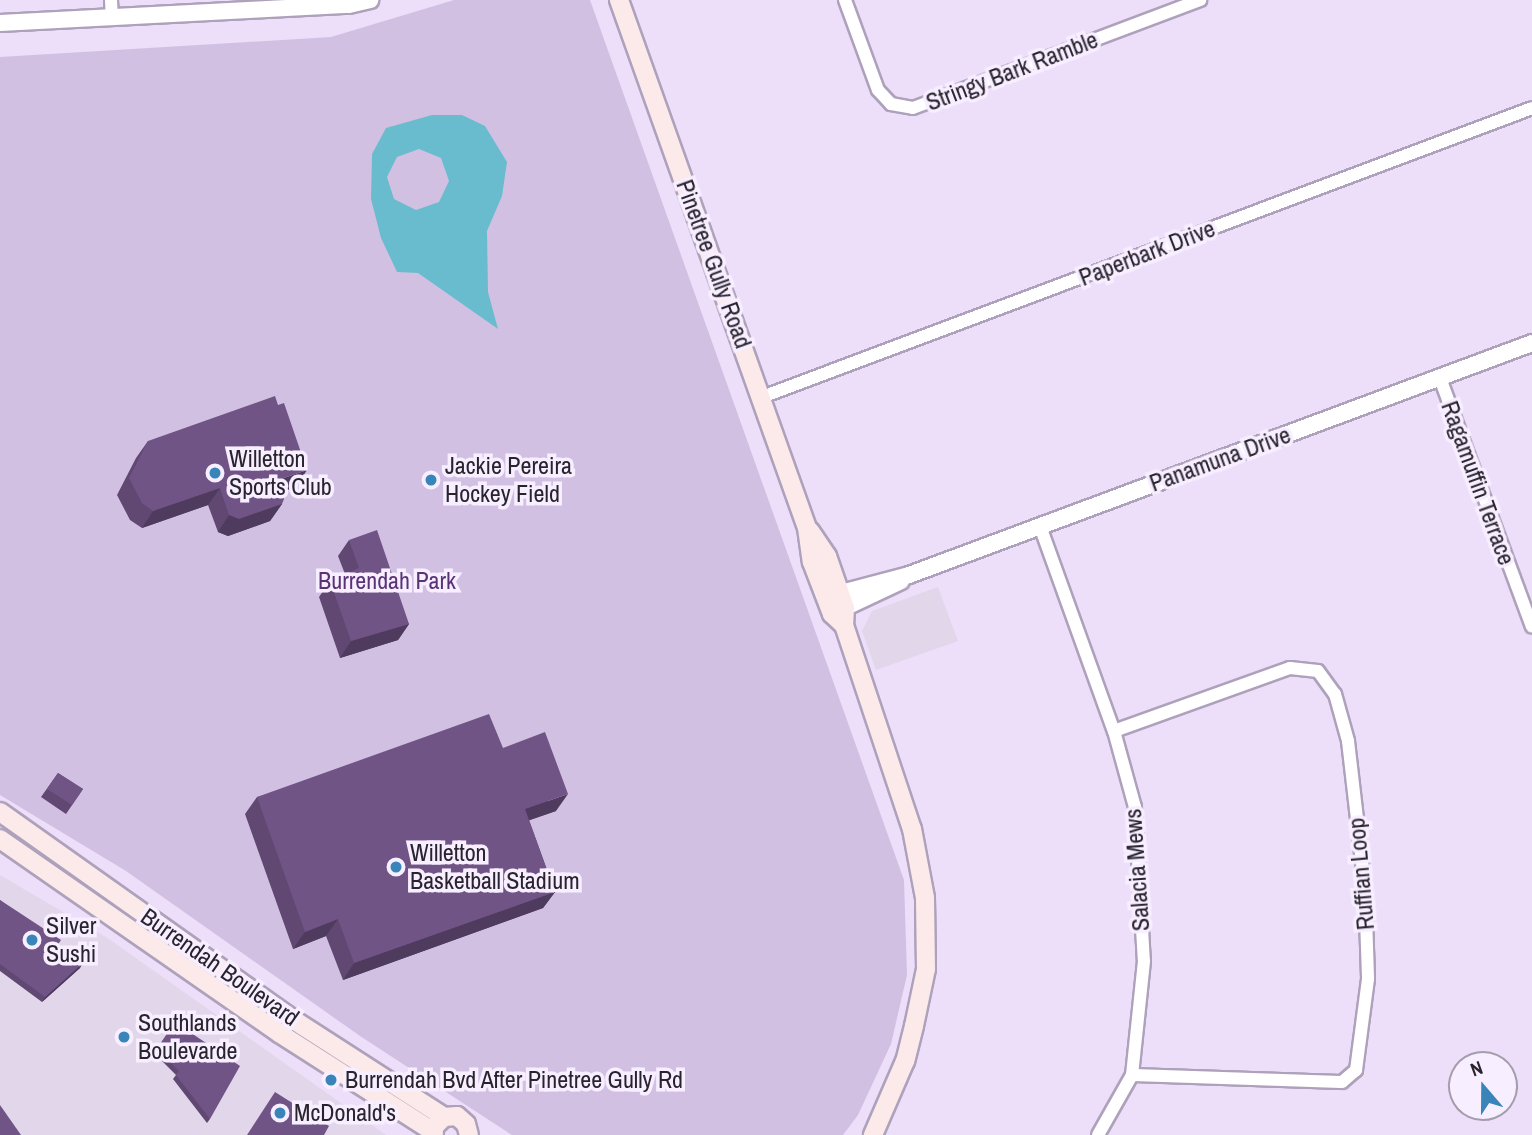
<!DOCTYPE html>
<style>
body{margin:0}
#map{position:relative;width:1532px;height:1135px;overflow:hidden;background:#eddefa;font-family:"Archivo Narrow",sans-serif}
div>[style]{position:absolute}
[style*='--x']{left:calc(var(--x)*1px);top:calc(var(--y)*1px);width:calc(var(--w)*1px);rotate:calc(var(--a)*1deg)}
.commercial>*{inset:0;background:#e2d6ea}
.green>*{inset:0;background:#d2c0e3}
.water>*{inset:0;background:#69bccd}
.roads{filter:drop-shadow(2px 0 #aea1bb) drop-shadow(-2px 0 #aea1bb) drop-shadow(0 2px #aea1bb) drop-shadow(0 -2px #aea1bb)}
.minor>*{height:12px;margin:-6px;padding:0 6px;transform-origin:6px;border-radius:6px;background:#fff}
.tertiary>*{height:16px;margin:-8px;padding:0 8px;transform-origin:8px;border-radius:8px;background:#fff}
.secondary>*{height:18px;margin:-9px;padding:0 9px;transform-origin:9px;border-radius:9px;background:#fceaea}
.wall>*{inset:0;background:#604873}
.shaded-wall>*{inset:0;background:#4e3b5e}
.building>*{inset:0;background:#705486}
.dots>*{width:19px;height:19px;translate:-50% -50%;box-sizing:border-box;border:4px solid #f7eeff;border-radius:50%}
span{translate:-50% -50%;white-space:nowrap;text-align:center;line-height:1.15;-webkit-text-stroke:7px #f7eeff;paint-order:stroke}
.street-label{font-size:24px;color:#28232d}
.poi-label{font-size:24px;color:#28232d}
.left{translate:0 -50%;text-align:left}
.park-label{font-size:24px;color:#593376}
.north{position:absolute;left:1448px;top:1051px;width:70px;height:70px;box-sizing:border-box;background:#f7eeff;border:2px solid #a49dab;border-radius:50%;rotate:340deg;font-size:19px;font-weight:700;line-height:28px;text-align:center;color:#28232d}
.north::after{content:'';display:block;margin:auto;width:24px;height:32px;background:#3984b8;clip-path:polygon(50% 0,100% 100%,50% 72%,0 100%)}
</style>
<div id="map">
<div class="commercial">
<div style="clip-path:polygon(938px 587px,958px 641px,876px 670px,862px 631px,872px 611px)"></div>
<div style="clip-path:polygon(0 875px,109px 939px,386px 1135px,0 1135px)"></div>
</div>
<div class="green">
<div style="clip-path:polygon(454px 0,590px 0,904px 880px,907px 975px,891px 1044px,858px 1115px,843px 1135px,512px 1135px,360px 1036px,126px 871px,0 795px,0 57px,331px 37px)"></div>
</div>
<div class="water">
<div style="clip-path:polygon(evenodd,432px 115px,462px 115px,485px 126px,507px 162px,502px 196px,487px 231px,488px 292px,498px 329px,418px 273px,397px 272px,381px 238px,371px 199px,372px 154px,386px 128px,432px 115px,419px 149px,441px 158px,449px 181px,439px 202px,416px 210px,394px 199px,387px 177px,397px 157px,419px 149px)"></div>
</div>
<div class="roads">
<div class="minor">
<div style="--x:111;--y:0;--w:19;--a:87"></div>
<div style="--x:845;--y:0;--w:96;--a:69.9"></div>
<div style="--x:878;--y:90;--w:19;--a:47"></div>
<div style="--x:891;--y:104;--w:22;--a:10"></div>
<div style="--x:913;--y:108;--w:307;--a:-20.6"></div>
<div style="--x:1440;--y:378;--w:265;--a:69.7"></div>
<div style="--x:762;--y:397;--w:822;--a:-20.57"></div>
<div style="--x:1040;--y:526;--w:218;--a:70.2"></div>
<div style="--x:1114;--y:731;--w:79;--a:74.6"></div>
<div style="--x:1135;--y:807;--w:154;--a:86.7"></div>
<div style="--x:1144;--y:961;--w:115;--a:96"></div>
<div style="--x:1132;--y:1075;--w:69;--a:119.5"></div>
<div style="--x:1114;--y:731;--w:187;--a:-19.7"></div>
<div style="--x:1290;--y:668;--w:28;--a:6"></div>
<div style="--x:1318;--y:671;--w:29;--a:54"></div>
<div style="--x:1335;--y:694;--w:49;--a:74.5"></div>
<div style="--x:1348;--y:741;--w:147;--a:83.4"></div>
<div style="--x:1365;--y:887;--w:92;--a:88.1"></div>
<div style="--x:1368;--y:979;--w:92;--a:97.5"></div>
<div style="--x:1356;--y:1070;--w:18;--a:139"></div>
<div style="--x:1342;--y:1082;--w:210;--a:-178.1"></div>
</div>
<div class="tertiary">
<div style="--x:0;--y:23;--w:349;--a:-3"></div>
<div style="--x:349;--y:5;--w:22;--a:-13"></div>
<div style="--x:830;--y:596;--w:82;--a:-14.9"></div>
<div style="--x:909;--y:575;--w:665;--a:-20.42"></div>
<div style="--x:833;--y:613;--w:75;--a:-25.2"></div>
</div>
<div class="secondary">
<div style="--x:619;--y:0;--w:560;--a:70.4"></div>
<div style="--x:807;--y:528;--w:34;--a:82"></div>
<div style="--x:812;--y:562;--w:56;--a:69"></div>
<div style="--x:832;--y:614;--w:16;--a:43"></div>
<div style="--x:810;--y:531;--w:30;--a:56"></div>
<div style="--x:827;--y:556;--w:55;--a:70.9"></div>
<div style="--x:845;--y:608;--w:17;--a:93"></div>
<div style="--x:844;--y:625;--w:215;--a:71.6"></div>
<div style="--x:912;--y:829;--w:70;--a:79.3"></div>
<div style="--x:925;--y:898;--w:71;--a:89.2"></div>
<div style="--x:926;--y:969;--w:58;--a:101.9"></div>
<div style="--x:914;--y:1026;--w:36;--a:104"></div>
<div style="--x:905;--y:1061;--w:81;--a:113.4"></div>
<div style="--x:0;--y:812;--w:354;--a:35.3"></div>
<div style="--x:289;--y:1017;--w:184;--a:32.8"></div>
<div style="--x:0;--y:839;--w:340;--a:34.8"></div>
<div style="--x:279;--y:1033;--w:184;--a:32.6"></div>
<div style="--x:436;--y:1125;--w:11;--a:-45"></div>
<div style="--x:444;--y:1117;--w:13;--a:-4"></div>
<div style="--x:457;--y:1116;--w:12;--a:42"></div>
<div style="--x:466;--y:1124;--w:11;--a:75"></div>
</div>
</div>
<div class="wall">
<div style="clip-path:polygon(148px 441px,296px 487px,282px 492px,282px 504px,270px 521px,228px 536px,218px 532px,208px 505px,142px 528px,130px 520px,117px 495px,136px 458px)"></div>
<div style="clip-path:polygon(349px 540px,409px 624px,398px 640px,340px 658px,319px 597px,330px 581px,345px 574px,338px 556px)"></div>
<div style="clip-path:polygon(503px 748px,556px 811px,529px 820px,555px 892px,543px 908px,343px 980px,326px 936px,293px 949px,245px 814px,257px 797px)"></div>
<div style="clip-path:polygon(58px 773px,83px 789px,66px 814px,41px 797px)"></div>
<div style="clip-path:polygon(0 900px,57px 946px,80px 968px,42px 1002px,0 971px)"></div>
<div style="clip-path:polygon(175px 1022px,210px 1119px,207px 1123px,173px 1079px,176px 1075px,154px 1053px)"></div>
</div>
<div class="shaded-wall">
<div style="clip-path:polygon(307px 470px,296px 487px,266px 497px,278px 480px)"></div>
<div style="clip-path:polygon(220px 488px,208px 505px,142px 528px,153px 511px)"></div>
<div style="clip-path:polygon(282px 504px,270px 521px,228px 536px,218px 532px,229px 515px)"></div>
<div style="clip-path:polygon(409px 624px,398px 640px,340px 658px,351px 641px)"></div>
<div style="clip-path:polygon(568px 794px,556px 811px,513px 826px,525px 809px)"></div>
<div style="clip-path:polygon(555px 892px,543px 908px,343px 980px,354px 963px)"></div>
<div style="clip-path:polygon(338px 919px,326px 936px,293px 949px,305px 932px)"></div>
<div style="clip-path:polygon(83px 963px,80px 968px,42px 1002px,45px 997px)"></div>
</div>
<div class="building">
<div style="clip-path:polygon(275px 396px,278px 405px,284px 403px,307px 470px,278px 480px,284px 499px,282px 504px,239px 519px,229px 515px,220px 488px,153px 511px,142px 503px,129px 478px,148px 441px)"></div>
<div style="clip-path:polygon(377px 530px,409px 624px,351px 641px,330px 581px,359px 568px,349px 540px)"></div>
<div style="clip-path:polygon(489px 714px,503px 748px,545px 732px,568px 794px,525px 809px,555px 892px,354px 963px,338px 919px,305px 932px,257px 797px)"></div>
<div style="clip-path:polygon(58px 773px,83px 789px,72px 805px,47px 789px)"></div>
<div style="clip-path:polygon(0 900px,61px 940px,57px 946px,83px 963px,45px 997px,0 964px)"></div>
<div style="clip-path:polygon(175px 1022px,240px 1066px,210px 1119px,176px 1075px,179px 1071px,157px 1049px)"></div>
<div style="clip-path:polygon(275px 1092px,329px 1126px,324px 1135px,247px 1135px)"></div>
<div style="clip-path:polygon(0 1105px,21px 1135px,0 1135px)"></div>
</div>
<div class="dots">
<div style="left:215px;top:473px;background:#3984b8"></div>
<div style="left:431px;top:480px;background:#3984b8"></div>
<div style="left:396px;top:867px;background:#3984b8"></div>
<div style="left:32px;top:940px;background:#3984b8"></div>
<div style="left:124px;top:1037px;background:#3984b8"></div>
<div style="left:331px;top:1080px;background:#3984b8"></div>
<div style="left:280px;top:1113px;background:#3984b8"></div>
</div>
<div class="street-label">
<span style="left:1012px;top:71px;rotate:-21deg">Stringy Bark Ramble</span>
<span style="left:1147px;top:253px;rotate:-21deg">Paperbark Drive</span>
<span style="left:714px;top:264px;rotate:70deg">Pinetree Gully Road</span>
<span style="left:1220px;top:459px;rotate:-20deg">Panamuna Drive</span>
<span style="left:1478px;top:483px;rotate:70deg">Ragamuffin Terrace</span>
<span style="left:1137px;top:870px;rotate:-94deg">Salacia Mews</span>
<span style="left:1361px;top:874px;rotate:-95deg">Ruffian Loop</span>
<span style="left:220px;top:967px;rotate:35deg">Burrendah Boulevard</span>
</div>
<div class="poi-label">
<span class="left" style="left:229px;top:473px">Willetton<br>Sports Club</span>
<span class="left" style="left:445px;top:480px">Jackie Pereira<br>Hockey Field</span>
<span class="left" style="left:410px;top:867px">Willetton<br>Basketball Stadium</span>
<span class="left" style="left:46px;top:940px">Silver<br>Sushi</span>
<span class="left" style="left:138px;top:1037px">Southlands<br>Boulevarde</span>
<span class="left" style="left:345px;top:1080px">Burrendah Bvd After Pinetree Gully Rd</span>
<span class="left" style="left:294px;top:1113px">McDonald's</span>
</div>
<div class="park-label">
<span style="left:387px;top:581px">Burrendah Park</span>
</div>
<div class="north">N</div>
</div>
